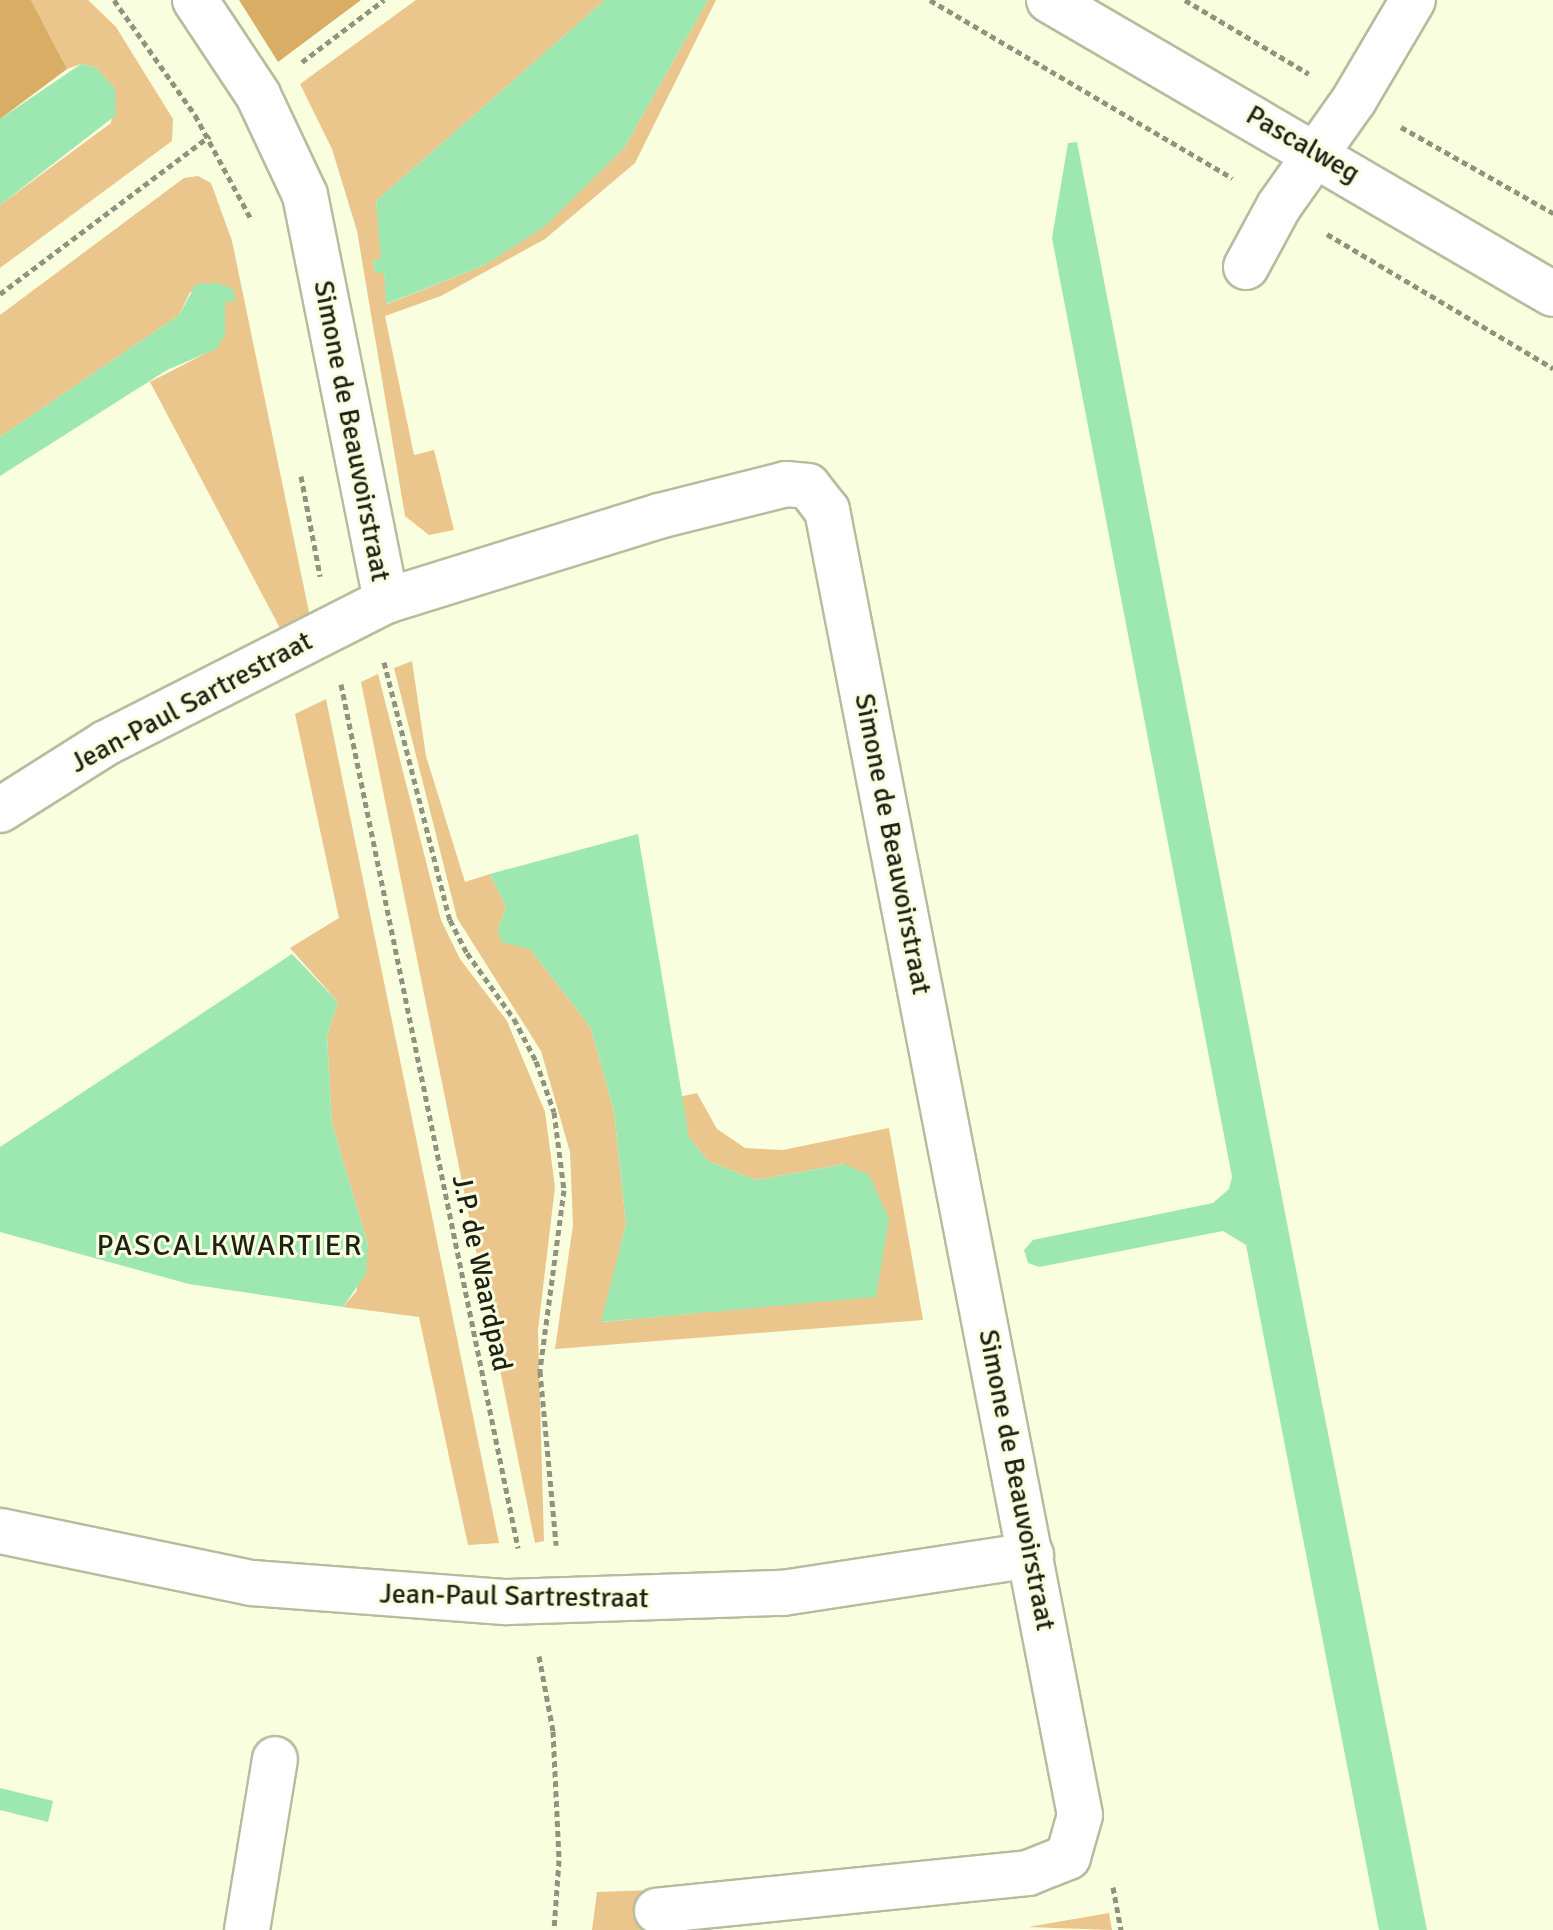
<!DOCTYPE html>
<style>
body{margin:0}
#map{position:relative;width:1553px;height:1930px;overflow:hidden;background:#f9fedf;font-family:Signika,sans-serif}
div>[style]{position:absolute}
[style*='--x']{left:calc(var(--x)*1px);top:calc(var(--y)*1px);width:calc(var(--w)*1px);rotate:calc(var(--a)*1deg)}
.green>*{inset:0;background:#eac58c}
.forest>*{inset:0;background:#daad65}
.water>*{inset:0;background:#9de7b1}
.path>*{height:5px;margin-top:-2.5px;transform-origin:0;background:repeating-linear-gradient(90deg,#90947e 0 6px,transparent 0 10px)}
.roads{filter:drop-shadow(2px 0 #b7bc9e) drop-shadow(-2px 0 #b7bc9e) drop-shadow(0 2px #b7bc9e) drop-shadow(0 -2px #b7bc9e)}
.minor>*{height:44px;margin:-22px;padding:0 22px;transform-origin:22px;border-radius:22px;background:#fff}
span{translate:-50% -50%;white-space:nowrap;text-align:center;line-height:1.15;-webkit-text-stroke:6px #f9fedf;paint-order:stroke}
.street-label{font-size:28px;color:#1f2116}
.neighbourhood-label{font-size:30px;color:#1f2116;letter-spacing:2px}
</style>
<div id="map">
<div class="green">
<div style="clip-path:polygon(31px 0,88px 0,116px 27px,173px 119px,172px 141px,0 268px,0 205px,111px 123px,115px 88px,95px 67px,81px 64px,67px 69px)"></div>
<div style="clip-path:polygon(416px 0,605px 0,376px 201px,382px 259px,373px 261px,375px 272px,384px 272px,387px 304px,485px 265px,543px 227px,624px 148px,708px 0,716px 0,635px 163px,545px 239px,441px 296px,385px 316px,414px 455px,434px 450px,454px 530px,429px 535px,405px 516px,357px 231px,332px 149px,300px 84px)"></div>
<div style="clip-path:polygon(198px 176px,211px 183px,232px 241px,310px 617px,281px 630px,150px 382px,216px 348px,225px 335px,223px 290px,190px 292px,179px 315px,0 437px,0 315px,184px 178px)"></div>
<div style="clip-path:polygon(412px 661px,426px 756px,465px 882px,490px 874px,506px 907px,498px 930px,530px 949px,591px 1028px,614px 1112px,626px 1224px,602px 1322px,876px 1296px,844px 1164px,756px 1180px,708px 1161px,689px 1137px,679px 1097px,697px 1093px,717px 1129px,745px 1148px,783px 1150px,889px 1128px,923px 1320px,555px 1349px,573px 1225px,570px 1152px,541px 1051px,457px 918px,394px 668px)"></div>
<div style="clip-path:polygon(378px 674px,441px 920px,460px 959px,507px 1021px,545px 1112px,555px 1187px,538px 1330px,544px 1541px,535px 1543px,361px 682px)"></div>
<div style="clip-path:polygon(326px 699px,499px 1543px,468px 1545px,419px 1317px,343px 1307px,356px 1292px,368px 1245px,332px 1124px,327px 1036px,338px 1002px,290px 948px,339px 918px,295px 714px)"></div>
<div style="clip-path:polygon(653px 1890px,657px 1930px,592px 1930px,597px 1892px)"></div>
<div style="clip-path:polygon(1109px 1913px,1112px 1930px,1028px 1927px)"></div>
</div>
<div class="forest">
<div style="clip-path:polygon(0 0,31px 0,67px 69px,0 119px)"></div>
<div style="clip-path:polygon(239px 0,361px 0,278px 62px)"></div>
</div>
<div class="water">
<div style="clip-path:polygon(605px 0,708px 0,624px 148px,543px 228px,485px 265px,386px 304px,384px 273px,375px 272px,373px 260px,381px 259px,376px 201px)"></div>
<div style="clip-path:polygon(81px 64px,95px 67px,115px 88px,116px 115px,0 205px,0 119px)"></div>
<div style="clip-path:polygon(1077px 142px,1320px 1393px,1427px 1930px,1379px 1930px,1246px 1245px,1223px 1231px,1039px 1267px,1028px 1263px,1024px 1250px,1033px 1240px,1213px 1203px,1229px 1189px,1232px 1177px,1052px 238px,1068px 143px)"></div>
<div style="clip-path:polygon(217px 283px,233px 289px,235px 302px,225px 302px,225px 335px,216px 349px,167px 370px,0 476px,0 437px,179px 315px,196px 284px)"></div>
<div style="clip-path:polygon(638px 834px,689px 1137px,708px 1161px,756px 1180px,844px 1164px,869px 1175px,889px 1219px,876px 1297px,601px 1322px,626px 1224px,614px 1112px,591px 1028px,530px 949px,501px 942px,498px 930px,506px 907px,490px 874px)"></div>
<div style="clip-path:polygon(292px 954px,338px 1002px,327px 1036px,332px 1124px,368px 1245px,366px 1274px,343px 1307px,189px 1284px,0 1232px,0 1147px)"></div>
<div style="clip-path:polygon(0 1788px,53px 1801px,48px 1822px,0 1810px)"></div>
</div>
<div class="path">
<div style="--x:114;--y:0;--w:141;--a:54.8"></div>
<div style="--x:195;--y:115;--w:118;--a:61.7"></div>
<div style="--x:930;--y:0;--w:351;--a:30.5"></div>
<div style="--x:1185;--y:0;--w:144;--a:30.8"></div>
<div style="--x:302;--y:62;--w:103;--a:-37.1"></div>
<div style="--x:1401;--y:127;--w:175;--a:29.5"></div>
<div style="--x:1327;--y:234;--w:263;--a:30.7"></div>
<div style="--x:0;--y:294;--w:263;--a:-37"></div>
<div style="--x:301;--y:476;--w:102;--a:79.2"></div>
<div style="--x:384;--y:662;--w:266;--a:75.7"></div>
<div style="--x:450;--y:920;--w:37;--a:63"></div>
<div style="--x:467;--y:953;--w:81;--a:54.5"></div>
<div style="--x:514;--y:1019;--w:47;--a:62.4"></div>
<div style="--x:536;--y:1061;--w:54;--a:70.6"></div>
<div style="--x:554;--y:1112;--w:79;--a:82.7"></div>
<div style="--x:564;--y:1190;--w:183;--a:97.6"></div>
<div style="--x:540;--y:1371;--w:175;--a:84.7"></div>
<div style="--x:341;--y:684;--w:882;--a:78.42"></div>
<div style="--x:539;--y:1656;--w:76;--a:79.4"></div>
<div style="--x:553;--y:1731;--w:129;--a:87.3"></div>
<div style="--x:559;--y:1860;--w:70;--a:94.1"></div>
<div style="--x:1113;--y:1887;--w:44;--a:79.5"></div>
</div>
<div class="roads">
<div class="minor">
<div style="--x:195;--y:0;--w:114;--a:56.4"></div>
<div style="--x:258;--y:95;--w:110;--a:64.8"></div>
<div style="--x:305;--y:195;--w:414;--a:78.7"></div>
<div style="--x:386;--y:601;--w:286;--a:-17.3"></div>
<div style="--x:659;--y:516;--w:131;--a:-14.1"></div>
<div style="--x:786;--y:484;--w:22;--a:5"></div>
<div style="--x:808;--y:486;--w:31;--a:52"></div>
<div style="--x:827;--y:510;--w:1329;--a:79.03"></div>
<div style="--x:1080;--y:1815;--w:44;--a:105.9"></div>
<div style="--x:1068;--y:1857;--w:43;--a:158.2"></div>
<div style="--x:1028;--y:1873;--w:373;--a:174.2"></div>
<div style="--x:1049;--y:0;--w:583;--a:30.26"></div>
<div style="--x:1246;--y:267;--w:69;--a:-61.6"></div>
<div style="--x:1279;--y:206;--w:130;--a:-54.7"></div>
<div style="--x:1354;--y:100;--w:116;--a:-59.5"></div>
<div style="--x:0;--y:810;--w:125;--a:-32.3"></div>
<div style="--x:106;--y:743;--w:314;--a:-26.9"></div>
<div style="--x:0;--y:1531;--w:257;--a:11.7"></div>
<div style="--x:252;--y:1583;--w:256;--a:4.3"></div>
<div style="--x:507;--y:1602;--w:276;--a:-1.9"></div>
<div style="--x:783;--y:1593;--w:251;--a:-8.7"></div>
<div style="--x:247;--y:1930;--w:173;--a:-80.7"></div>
</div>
</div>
<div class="street-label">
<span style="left:1303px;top:144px;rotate:30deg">Pascalweg</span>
<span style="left:352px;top:431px;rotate:79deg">Simone de Beauvoirstraat</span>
<span style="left:191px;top:702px;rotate:-28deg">Jean-Paul Sartrestraat</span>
<span style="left:893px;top:844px;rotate:79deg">Simone de Beauvoirstraat</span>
<span style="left:482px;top:1273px;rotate:78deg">J.P. de Waardpad</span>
<span style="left:1017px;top:1480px;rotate:79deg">Simone de Beauvoirstraat</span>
<span style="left:514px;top:1596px;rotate:1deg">Jean-Paul Sartrestraat</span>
</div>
<div class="neighbourhood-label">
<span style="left:230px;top:1246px">PASCALKWARTIER</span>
</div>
</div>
